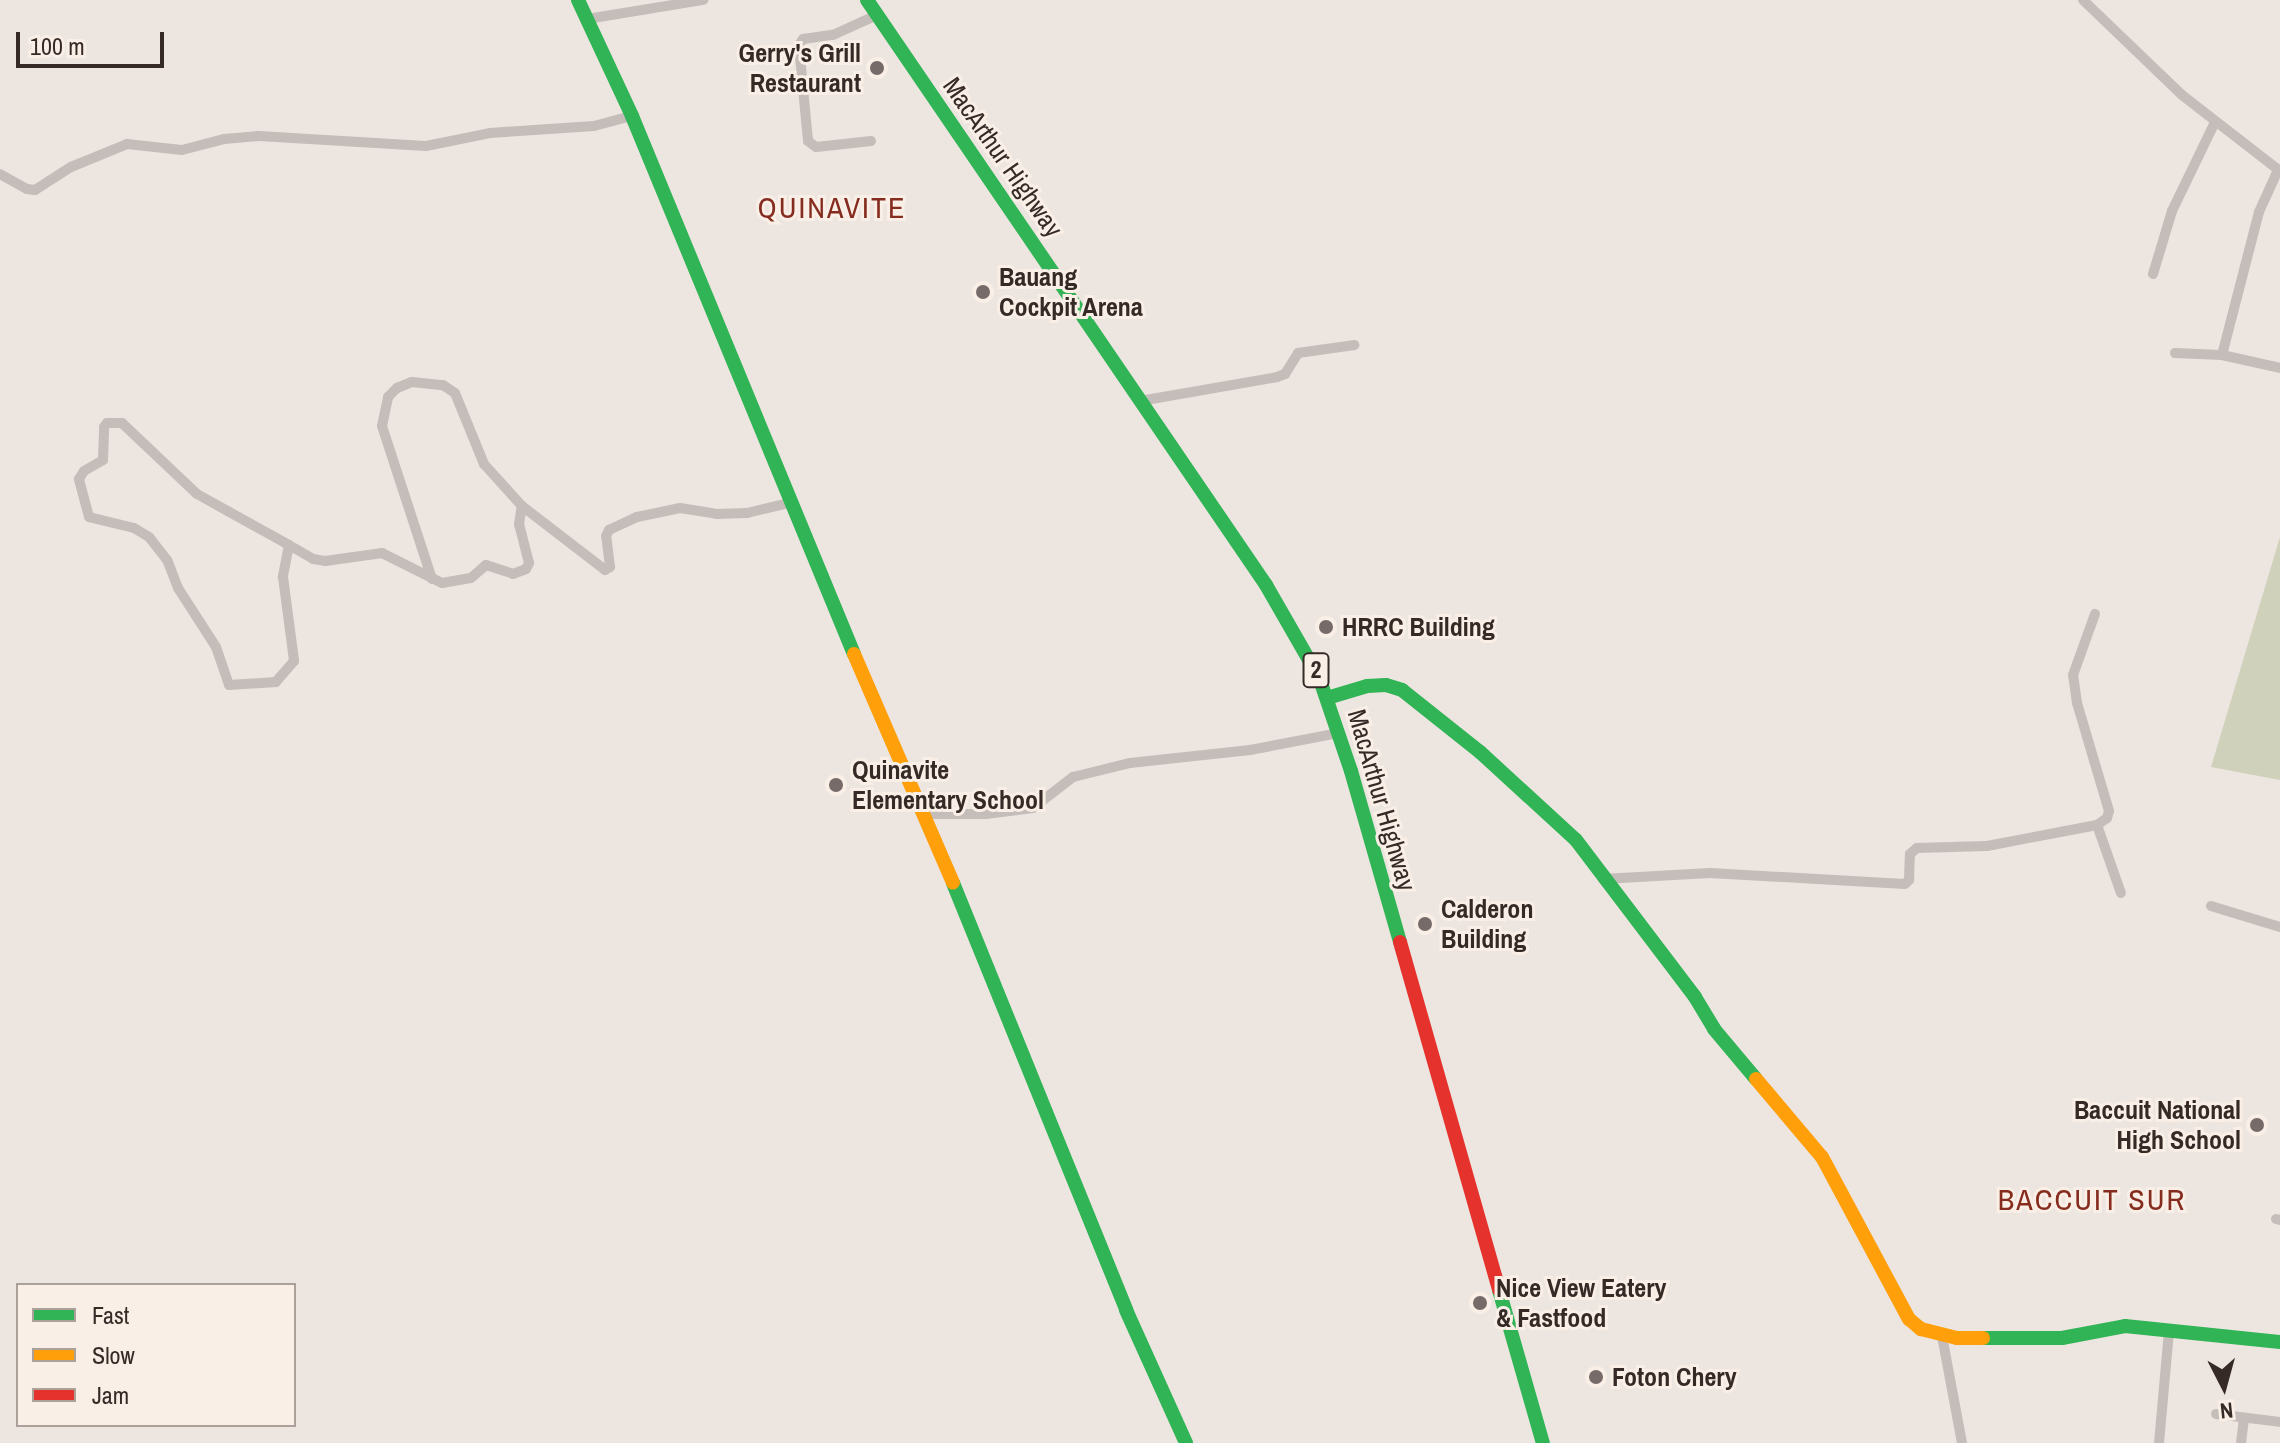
<!DOCTYPE html>
<style>
body{margin:0}
#map{position:relative;width:2280px;height:1443px;overflow:hidden;background:#ece5e0;font-family:"Archivo Narrow",sans-serif}
div>[style]{position:absolute}
[style*='--x']{left:calc(var(--x)*1px);top:calc(var(--y)*1px);width:calc(var(--w)*1px);rotate:calc(var(--a)*1deg)}
.green>*{inset:0;background:#cfd1ba}
.street>*{height:10px;margin:-5px;padding:0 5px;transform-origin:5px;border-radius:5px;background:#c5bdb9}
.fast>*{height:14px;margin:-7px;padding:0 7px;transform-origin:7px;border-radius:7px;background:#30b455}
.slow>*{height:14px;margin:-7px;padding:0 7px;transform-origin:7px;border-radius:7px;background:#ff9f0a}
.jam>*{height:14px;margin:-7px;padding:0 7px;transform-origin:7px;border-radius:7px;background:#e5322d}
.dots>*{width:22px;height:22px;translate:-50% -50%;box-sizing:border-box;border:4px solid #f9efe6;border-radius:50%}
span{translate:-50% -50%;white-space:nowrap;text-align:center;line-height:1.15;-webkit-text-stroke:6px #f9efe6;paint-order:stroke}
.shield-label span{padding:2px 6px;background:#f9efe6;border:2px solid;border-radius:6px;-webkit-text-stroke-width:0}
.shield-label{font-size:24px;color:#362a27;font-weight:700}
.poi-label{font-size:26px;color:#362a27;font-weight:700}
.right{translate:-100% -50%;text-align:right}
.left{translate:0 -50%;text-align:left}
.street-label{font-size:26px;color:#362a27}
.quarter-label{font-size:30px;color:#852c1f;letter-spacing:2px}
.legend{position:absolute;left:16px;top:1283px;width:280px;height:144px;box-sizing:border-box;background:#f9efe6;border:2px solid #aba09a;margin:0;padding:10px 14px;list-style:none;font-size:24px;color:#362a27}
.legend li{display:flex;align-items:center;gap:16px;height:40px}
.legend b{width:40px;border:2px solid #aba09a}
.north{position:absolute;left:2184px;top:1347px;width:80px;height:80px;-webkit-text-stroke:6px #f9efe6;paint-order:stroke;rotate:174deg;font-size:22px;font-weight:700;line-height:32px;text-align:center;color:#362a27}
.north::after{content:'';display:block;margin:auto;width:28px;height:36px;background:#362a27;clip-path:polygon(50% 0,100% 100%,50% 72%,0 100%)}
.scale{position:absolute;left:16px;top:32px;width:148px;height:36px;box-sizing:border-box;border:4px solid #362a27;border-top:0;padding-left:10px;font-size:24px;line-height:28px;white-space:nowrap;color:#362a27;-webkit-text-stroke:6px #f9efe6;paint-order:stroke}
</style>
<div id="map">
<div class="green">
<div style="clip-path:polygon(2280px 537px,2280px 780px,2211px 767px)"></div>
</div>
<div class="street">
<div style="--x:2083;--y:0;--w:137;--a:43.8"></div>
<div style="--x:2182;--y:95;--w:124;--a:37.8"></div>
<div style="--x:587;--y:19;--w:118;--a:-9.3"></div>
<div style="--x:871;--y:141;--w:55;--a:173.8"></div>
<div style="--x:816;--y:147;--w:10;--a:-143"></div>
<div style="--x:808;--y:141;--w:96;--a:-95.4"></div>
<div style="--x:799;--y:45;--w:7;--a:-56"></div>
<div style="--x:803;--y:39;--w:30;--a:-8"></div>
<div style="--x:833;--y:35;--w:48;--a:-24.4"></div>
<div style="--x:0;--y:174;--w:31;--a:29"></div>
<div style="--x:27;--y:189;--w:8;--a:7"></div>
<div style="--x:35;--y:190;--w:43;--a:-32.6"></div>
<div style="--x:71;--y:167;--w:61;--a:-22.3"></div>
<div style="--x:127;--y:144;--w:55;--a:6.2"></div>
<div style="--x:182;--y:150;--w:43;--a:-14.7"></div>
<div style="--x:224;--y:139;--w:35;--a:-5"></div>
<div style="--x:259;--y:136;--w:167;--a:3.4"></div>
<div style="--x:426;--y:146;--w:65;--a:-11.5"></div>
<div style="--x:490;--y:133;--w:104;--a:-3.9"></div>
<div style="--x:594;--y:126;--w:39;--a:-15"></div>
<div style="--x:2153;--y:274;--w:66;--a:-73.2"></div>
<div style="--x:2172;--y:211;--w:99;--a:-64.2"></div>
<div style="--x:2175;--y:353;--w:47;--a:2.4"></div>
<div style="--x:2222;--y:355;--w:59;--a:12.6"></div>
<div style="--x:2222;--y:355;--w:148;--a:-75.5"></div>
<div style="--x:2259;--y:212;--w:46;--a:-65.7"></div>
<div style="--x:1140;--y:401;--w:139;--a:-9.9"></div>
<div style="--x:1277;--y:377;--w:9;--a:-21"></div>
<div style="--x:1285;--y:374;--w:25;--a:-58"></div>
<div style="--x:1298;--y:353;--w:57;--a:-8.1"></div>
<div style="--x:289;--y:545;--w:33;--a:101"></div>
<div style="--x:283;--y:577;--w:85;--a:82.5"></div>
<div style="--x:294;--y:661;--w:28;--a:131"></div>
<div style="--x:276;--y:682;--w:47;--a:176.3"></div>
<div style="--x:229;--y:685;--w:40;--a:-108.9"></div>
<div style="--x:216;--y:647;--w:70;--a:-122.8"></div>
<div style="--x:178;--y:588;--w:30;--a:-111"></div>
<div style="--x:167;--y:560;--w:29;--a:-128"></div>
<div style="--x:149;--y:537;--w:17;--a:-149"></div>
<div style="--x:134;--y:528;--w:46;--a:-166.3"></div>
<div style="--x:89;--y:517;--w:39;--a:-105"></div>
<div style="--x:79;--y:479;--w:9;--a:-58"></div>
<div style="--x:84;--y:471;--w:22;--a:-30"></div>
<div style="--x:103;--y:460;--w:33;--a:-88"></div>
<div style="--x:104;--y:427;--w:5;--a:-53"></div>
<div style="--x:107;--y:423;--w:15;--a:0"></div>
<div style="--x:122;--y:423;--w:103;--a:43.4"></div>
<div style="--x:197;--y:494;--w:105;--a:29"></div>
<div style="--x:289;--y:545;--w:28;--a:30"></div>
<div style="--x:313;--y:559;--w:12;--a:9"></div>
<div style="--x:325;--y:561;--w:58;--a:-8"></div>
<div style="--x:382;--y:553;--w:67;--a:26.6"></div>
<div style="--x:442;--y:583;--w:29;--a:-10"></div>
<div style="--x:471;--y:578;--w:20;--a:-41"></div>
<div style="--x:486;--y:565;--w:28;--a:18"></div>
<div style="--x:513;--y:574;--w:14;--a:-21"></div>
<div style="--x:526;--y:569;--w:7;--a:-63"></div>
<div style="--x:529;--y:563;--w:40;--a:-104.4"></div>
<div style="--x:519;--y:524;--w:18;--a:-81"></div>
<div style="--x:432;--y:579;--w:161;--a:-108.1"></div>
<div style="--x:382;--y:426;--w:30;--a:-78"></div>
<div style="--x:388;--y:397;--w:13;--a:-45"></div>
<div style="--x:397;--y:388;--w:16;--a:-22"></div>
<div style="--x:412;--y:382;--w:31;--a:6"></div>
<div style="--x:443;--y:385;--w:14;--a:34"></div>
<div style="--x:455;--y:393;--w:77;--a:67.8"></div>
<div style="--x:484;--y:464;--w:57;--a:47.9"></div>
<div style="--x:522;--y:506;--w:105;--a:37.6"></div>
<div style="--x:605;--y:570;--w:6;--a:-31"></div>
<div style="--x:610;--y:567;--w:31;--a:-97"></div>
<div style="--x:606;--y:536;--w:7;--a:-63"></div>
<div style="--x:609;--y:530;--w:31;--a:-25"></div>
<div style="--x:637;--y:517;--w:44;--a:-11.8"></div>
<div style="--x:680;--y:508;--w:36;--a:9"></div>
<div style="--x:716;--y:514;--w:31;--a:-2"></div>
<div style="--x:747;--y:513;--w:47;--a:-13.4"></div>
<div style="--x:925;--y:814;--w:61;--a:0"></div>
<div style="--x:986;--y:814;--w:47;--a:-7.3"></div>
<div style="--x:1033;--y:808;--w:51;--a:-37.8"></div>
<div style="--x:1073;--y:777;--w:59;--a:-13.8"></div>
<div style="--x:1130;--y:763;--w:121;--a:-6.2"></div>
<div style="--x:1250;--y:750;--w:91;--a:-10.8"></div>
<div style="--x:2097;--y:825;--w:72;--a:70.6"></div>
<div style="--x:1603;--y:879;--w:107;--a:-3.2"></div>
<div style="--x:1710;--y:873;--w:195;--a:3.2"></div>
<div style="--x:1905;--y:884;--w:6;--a:-45"></div>
<div style="--x:1909;--y:880;--w:26;--a:-88"></div>
<div style="--x:1910;--y:854;--w:9;--a:-41"></div>
<div style="--x:1917;--y:848;--w:70;--a:-1.6"></div>
<div style="--x:1987;--y:846;--w:112;--a:-10.8"></div>
<div style="--x:2097;--y:825;--w:12;--a:-35"></div>
<div style="--x:2107;--y:818;--w:7;--a:-74"></div>
<div style="--x:2109;--y:811;--w:113;--a:-106.5"></div>
<div style="--x:2077;--y:703;--w:28;--a:-98"></div>
<div style="--x:2073;--y:675;--w:65;--a:-70.2"></div>
<div style="--x:2211;--y:906;--w:72;--a:16.9"></div>
<div style="--x:2276;--y:1219;--w:4;--a:14"></div>
<div style="--x:1942;--y:1336;--w:109;--a:79.4"></div>
<div style="--x:2216;--y:1414;--w:64;--a:7.1"></div>
<div style="--x:2159;--y:1443;--w:113;--a:-84.9"></div>
<div style="--x:2241;--y:1443;--w:25;--a:-83"></div>
</div>
<div class="fast">
<div style="--x:578;--y:0;--w:128;--a:65"></div>
<div style="--x:632;--y:116;--w:582;--a:67.58"></div>
<div style="--x:867;--y:0;--w:708;--a:55.7"></div>
<div style="--x:1266;--y:585;--w:106;--a:60.1"></div>
<div style="--x:1319;--y:677;--w:99;--a:71.2"></div>
<div style="--x:1351;--y:771;--w:178;--a:74"></div>
<div style="--x:1327;--y:698;--w:42;--a:-16.7"></div>
<div style="--x:1367;--y:686;--w:19;--a:-3"></div>
<div style="--x:1386;--y:685;--w:17;--a:17"></div>
<div style="--x:1402;--y:690;--w:100;--a:38.5"></div>
<div style="--x:1480;--y:752;--w:130;--a:42.5"></div>
<div style="--x:1576;--y:840;--w:197;--a:52.8"></div>
<div style="--x:1695;--y:997;--w:37;--a:59"></div>
<div style="--x:1714;--y:1029;--w:65;--a:50"></div>
<div style="--x:953;--y:883;--w:461;--a:67.9"></div>
<div style="--x:1126;--y:1310;--w:146;--a:65.7"></div>
<div style="--x:1499;--y:1290;--w:159;--a:74"></div>
<div style="--x:1983;--y:1338;--w:79;--a:0"></div>
<div style="--x:2062;--y:1338;--w:64;--a:-10.8"></div>
<div style="--x:2125;--y:1326;--w:156;--a:5.9"></div>
</div>
<div class="slow">
<div style="--x:854;--y:654;--w:249;--a:66.6"></div>
<div style="--x:1756;--y:1079;--w:102;--a:49.8"></div>
<div style="--x:1822;--y:1157;--w:184;--a:61.8"></div>
<div style="--x:1909;--y:1319;--w:16;--a:40"></div>
<div style="--x:1921;--y:1329;--w:37;--a:14"></div>
<div style="--x:1957;--y:1338;--w:26;--a:0"></div>
</div>
<div class="jam">
<div style="--x:1400;--y:942;--w:362;--a:74.1"></div>
</div>
<div class="dots">
<div style="left:877px;top:68px;background:#766b68"></div>
<div style="left:983px;top:292px;background:#766b68"></div>
<div style="left:1326px;top:627px;background:#766b68"></div>
<div style="left:836px;top:785px;background:#766b68"></div>
<div style="left:1425px;top:924px;background:#766b68"></div>
<div style="left:2257px;top:1125px;background:#766b68"></div>
<div style="left:1480px;top:1303px;background:#766b68"></div>
<div style="left:1596px;top:1377px;background:#766b68"></div>
</div>
<div class="shield-label">
<span style="left:1316px;top:670px">2</span>
</div>
<div class="poi-label">
<span class="right" style="left:861px;top:68px">Gerry's Grill<br>Restaurant</span>
<span class="left" style="left:999px;top:292px">Bauang<br>Cockpit Arena</span>
<span class="left" style="left:1342px;top:627px">HRRC Building</span>
<span class="left" style="left:852px;top:785px">Quinavite<br>Elementary School</span>
<span class="left" style="left:1441px;top:924px">Calderon<br>Building</span>
<span class="right" style="left:2241px;top:1125px">Baccuit National<br>High School</span>
<span class="left" style="left:1496px;top:1303px">Nice View Eatery<br>&amp; Fastfood</span>
<span class="left" style="left:1612px;top:1377px">Foton Chery</span>
</div>
<div class="street-label">
<span style="left:1003px;top:157px;rotate:55deg">MacArthur Highway</span>
<span style="left:1382px;top:800px;rotate:74deg">MacArthur Highway</span>
</div>
<div class="quarter-label">
<span style="left:832px;top:207px">QUINAVITE</span>
<span style="left:2092px;top:1199px">BACCUIT SUR</span>
</div>
<ul class="legend">
<li><b style="height:10px;background:#30b455"></b>Fast</li>
<li><b style="height:10px;background:#ff9f0a"></b>Slow</li>
<li><b style="height:10px;background:#e5322d"></b>Jam</li>
</ul>
<div class="north">N</div>
<div class="scale">100 m</div>
</div>
